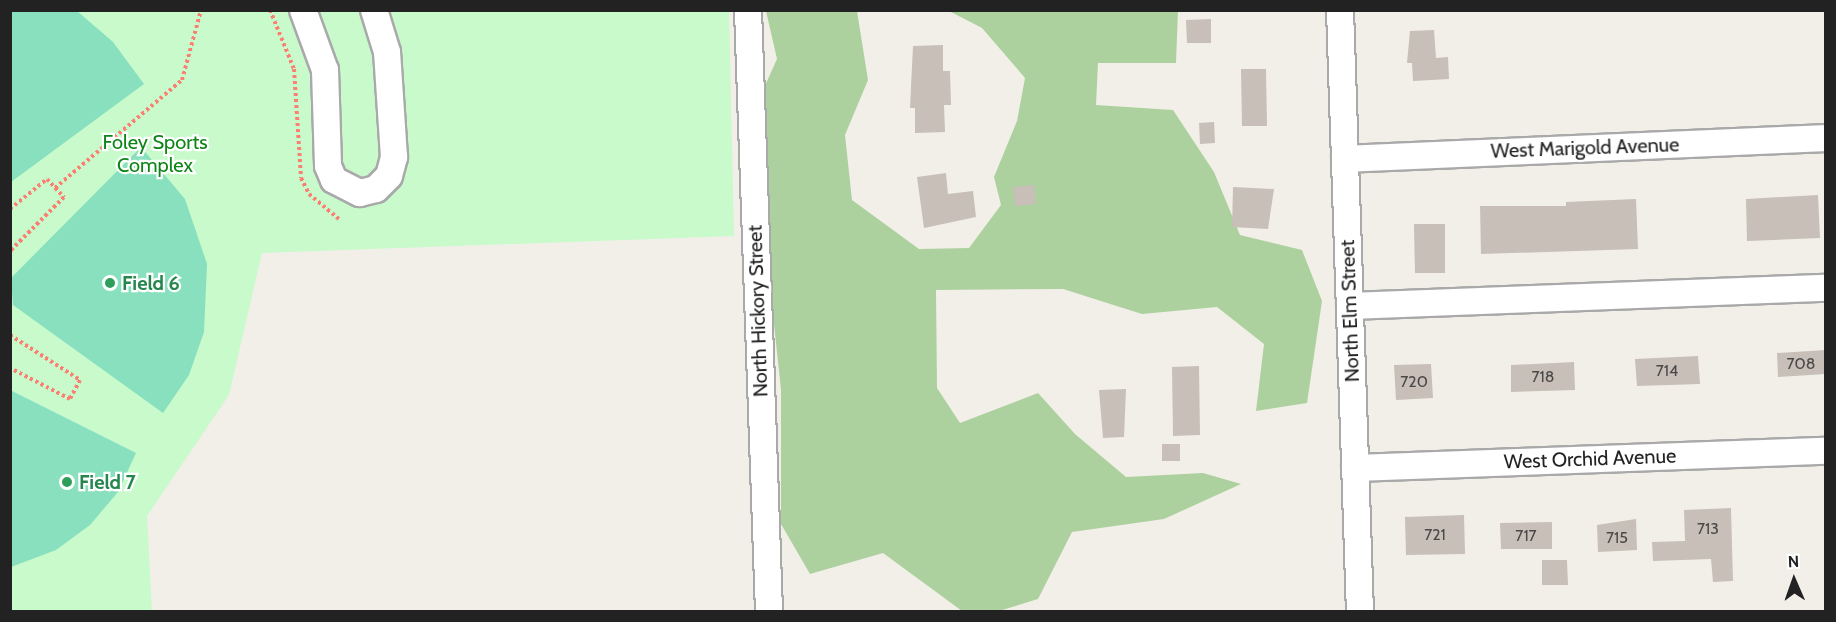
<!DOCTYPE html>
<style>
body{margin:0}
#map{position:relative;width:1836px;height:622px;overflow:hidden;background:#f2efe9;font-family:Cabin,sans-serif}
div>[style]{position:absolute}
[style*='--x']{left:calc(var(--x)*1px);top:calc(var(--y)*1px);width:calc(var(--w)*1px);rotate:calc(var(--a)*1deg)}
.forest>*{inset:0;background:#add19e}
.park>*{inset:0;background:#c8facc}
.pitch>*{inset:0;background:#88e0be}
.building>*{inset:0;background:#c7bfb8}
.path>*{height:4px;margin-top:-2px;transform-origin:0;background:repeating-linear-gradient(90deg,#fa8072 0 3px,transparent 0 6px)}
.roads{filter:drop-shadow(2px 0 #a9a9a9) drop-shadow(-2px 0 #a9a9a9) drop-shadow(0 2px #a9a9a9) drop-shadow(0 -2px #a9a9a9)}
.minor>*{height:26px;margin:-13px;padding:0 13px;transform-origin:13px;border-radius:13px;background:#fff}
.dots>*{width:16px;height:16px;translate:-50% -50%;box-sizing:border-box;border:3px solid #fff;border-radius:50%}
span{translate:-50% -50%;white-space:nowrap;text-align:center;line-height:1.15;-webkit-text-stroke:4.5px #fff;paint-order:stroke}
.number-label{font-size:16px;color:#4b4948}
.number-label span{-webkit-text-stroke-width:0}
.park-label{font-size:20px;color:#0c8416}
.street-label{font-size:20px;color:#222}
.leisure-label{font-size:20px;color:#27864d;font-weight:700}
.left{translate:0 -50%;text-align:left}
.frame{position:absolute;inset:0;border:12px solid #222;pointer-events:none}
.north{position:absolute;left:1764px;top:550px;width:60px;height:60px;-webkit-text-stroke:4px #fff;paint-order:stroke;rotate:358deg;font-size:16px;font-weight:700;line-height:24px;text-align:center;color:#222}
.north::after{content:'';display:block;margin:auto;width:21px;height:27px;background:#222;clip-path:polygon(50% 0,100% 100%,50% 72%,0 100%)}
</style>
<div id="map">
<div class="forest">
<div style="clip-path:polygon(766px 11px,857px 11px,868px 80px,845px 135px,852px 200px,919px 249px,969px 248px,1001px 205px,994px 177px,1017px 121px,1025px 78px,982px 28px,949px 11px,1178px 11px,1176px 63px,1098px 63px,1096px 105px,1173px 110px,1214px 172px,1240px 235px,1302px 250px,1322px 301px,1307px 403px,1256px 411px,1264px 344px,1217px 307px,1142px 314px,1063px 289px,936px 290px,937px 388px,960px 423px,1038px 393px,1075px 434px,1126px 477px,1203px 473px,1241px 484px,1164px 519px,1072px 532px,1038px 599px,999px 611px,962px 611px,883px 553px,810px 574px,781px 524px,781px 390px,772px 305px,745px 205px,758px 101px,777px 59px)"></div>
</div>
<div class="park">
<div style="clip-path:polygon(10px 11px,729px 11px,734px 236px,262px 253px,229px 395px,147px 516px,152px 611px,11px 611px)"></div>
</div>
<div class="pitch">
<div style="clip-path:polygon(11px 10px,77px 11px,113px 42px,144px 84px,11px 182px)"></div>
<div style="clip-path:polygon(141px 147px,185px 199px,207px 264px,204px 332px,189px 375px,163px 413px,13px 305px,11px 278px)"></div>
<div style="clip-path:polygon(10px 390px,136px 453px,118px 492px,90px 525px,56px 550px,11px 567px)"></div>
</div>
<div class="building">
<div style="clip-path:polygon(1211px 19px,1211px 43px,1187px 43px,1186px 20px)"></div>
<div style="clip-path:polygon(1434px 30px,1436px 58px,1448px 57px,1449px 79px,1413px 81px,1412px 63px,1407px 63px,1410px 31px)"></div>
<div style="clip-path:polygon(943px 45px,943px 71px,950px 71px,951px 105px,944px 105px,945px 132px,915px 133px,915px 108px,910px 108px,913px 46px)"></div>
<div style="clip-path:polygon(1241px 69px,1266px 69px,1267px 126px,1242px 126px)"></div>
<div style="clip-path:polygon(1214px 122px,1215px 143px,1200px 144px,1199px 123px)"></div>
<div style="clip-path:polygon(946px 173px,948px 194px,973px 191px,976px 217px,924px 228px,917px 177px)"></div>
<div style="clip-path:polygon(1034px 185px,1036px 204px,1015px 206px,1013px 187px)"></div>
<div style="clip-path:polygon(1233px 187px,1274px 189px,1268px 229px,1232px 227px)"></div>
<div style="clip-path:polygon(1818px 195px,1820px 238px,1747px 241px,1746px 199px)"></div>
<div style="clip-path:polygon(1636px 199px,1638px 249px,1481px 254px,1480px 206px,1566px 206px,1566px 202px)"></div>
<div style="clip-path:polygon(1414px 224px,1445px 224px,1445px 273px,1415px 273px)"></div>
<div style="clip-path:polygon(1826px 350px,1826px 374px,1778px 377px,1777px 353px)"></div>
<div style="clip-path:polygon(1698px 356px,1700px 384px,1637px 386px,1635px 359px)"></div>
<div style="clip-path:polygon(1574px 362px,1575px 390px,1511px 392px,1511px 365px)"></div>
<div style="clip-path:polygon(1431px 364px,1433px 398px,1396px 400px,1394px 365px)"></div>
<div style="clip-path:polygon(1199px 366px,1200px 435px,1173px 436px,1172px 367px)"></div>
<div style="clip-path:polygon(1126px 389px,1124px 437px,1103px 438px,1099px 390px)"></div>
<div style="clip-path:polygon(1162px 444px,1180px 444px,1180px 461px,1162px 461px)"></div>
<div style="clip-path:polygon(1731px 508px,1733px 581px,1713px 582px,1711px 559px,1653px 561px,1652px 542px,1685px 541px,1684px 510px)"></div>
<div style="clip-path:polygon(1464px 515px,1465px 554px,1406px 555px,1405px 517px)"></div>
<div style="clip-path:polygon(1636px 519px,1637px 550px,1598px 552px,1597px 525px)"></div>
<div style="clip-path:polygon(1552px 522px,1552px 549px,1501px 549px,1500px 523px)"></div>
<div style="clip-path:polygon(1542px 560px,1567px 560px,1568px 585px,1542px 585px)"></div>
</div>
<div class="path">
<div style="--x:270;--y:10;--w:64;--a:67.9"></div>
<div style="--x:294;--y:69;--w:109;--a:86.3"></div>
<div style="--x:301;--y:178;--w:18;--a:63"></div>
<div style="--x:309;--y:194;--w:39;--a:40"></div>
<div style="--x:55;--y:188;--w:167;--a:-40.4"></div>
<div style="--x:182;--y:80;--w:73;--a:-74.8"></div>
<div style="--x:10;--y:209;--w:48;--a:-39"></div>
<div style="--x:47;--y:179;--w:25;--a:47"></div>
<div style="--x:64;--y:197;--w:76;--a:135"></div>
<div style="--x:10;--y:335;--w:83;--a:32.7"></div>
<div style="--x:80;--y:380;--w:21;--a:118"></div>
<div style="--x:70;--y:399;--w:68;--a:-152.7"></div>
</div>
<div class="roads">
<div class="minor">
<div style="--x:303;--y:10;--w:64;--a:69.9"></div>
<div style="--x:325;--y:70;--w:96;--a:88.2"></div>
<div style="--x:328;--y:166;--w:15;--a:67"></div>
<div style="--x:334;--y:180;--w:29;--a:27"></div>
<div style="--x:360;--y:193;--w:16;--a:-14"></div>
<div style="--x:376;--y:189;--w:18;--a:-45"></div>
<div style="--x:389;--y:176;--w:20;--a:-75"></div>
<div style="--x:394;--y:157;--w:105;--a:-93.8"></div>
<div style="--x:387;--y:52;--w:44;--a:-107.2"></div>
<div style="--x:748;--y:10;--w:602;--a:88"></div>
<div style="--x:1340;--y:10;--w:602;--a:88.1"></div>
<div style="--x:1345;--y:159;--w:481;--a:-2.5"></div>
<div style="--x:1350;--y:306;--w:476;--a:-2.2"></div>
<div style="--x:1355;--y:468;--w:471;--a:-2.1"></div>
</div>
</div>
<div class="dots">
<div style="left:110px;top:283px;background:#2e9e5b"></div>
<div style="left:67px;top:482px;background:#2e9e5b"></div>
</div>
<div class="number-label">
<span style="left:1801px;top:364px">708</span>
<span style="left:1667px;top:371px">714</span>
<span style="left:1543px;top:377px">718</span>
<span style="left:1414px;top:382px">720</span>
<span style="left:1708px;top:529px">713</span>
<span style="left:1435px;top:535px">721</span>
<span style="left:1526px;top:536px">717</span>
<span style="left:1617px;top:538px">715</span>
</div>
<div class="park-label">
<span style="left:155px;top:154px">Foley Sports<br>Complex</span>
</div>
<div class="street-label">
<span style="left:1585px;top:148px;rotate:-2deg">West Marigold Avenue</span>
<span style="left:758px;top:311px;rotate:-92deg">North Hickory Street</span>
<span style="left:1350px;top:311px;rotate:-92deg">North Elm Street</span>
<span style="left:1590px;top:459px;rotate:-2deg">West Orchid Avenue</span>
</div>
<div class="leisure-label">
<span class="left" style="left:122px;top:283px">Field 6</span>
<span class="left" style="left:79px;top:482px">Field 7</span>
</div>
<div class="frame"></div>
<div class="north">N</div>
</div>
